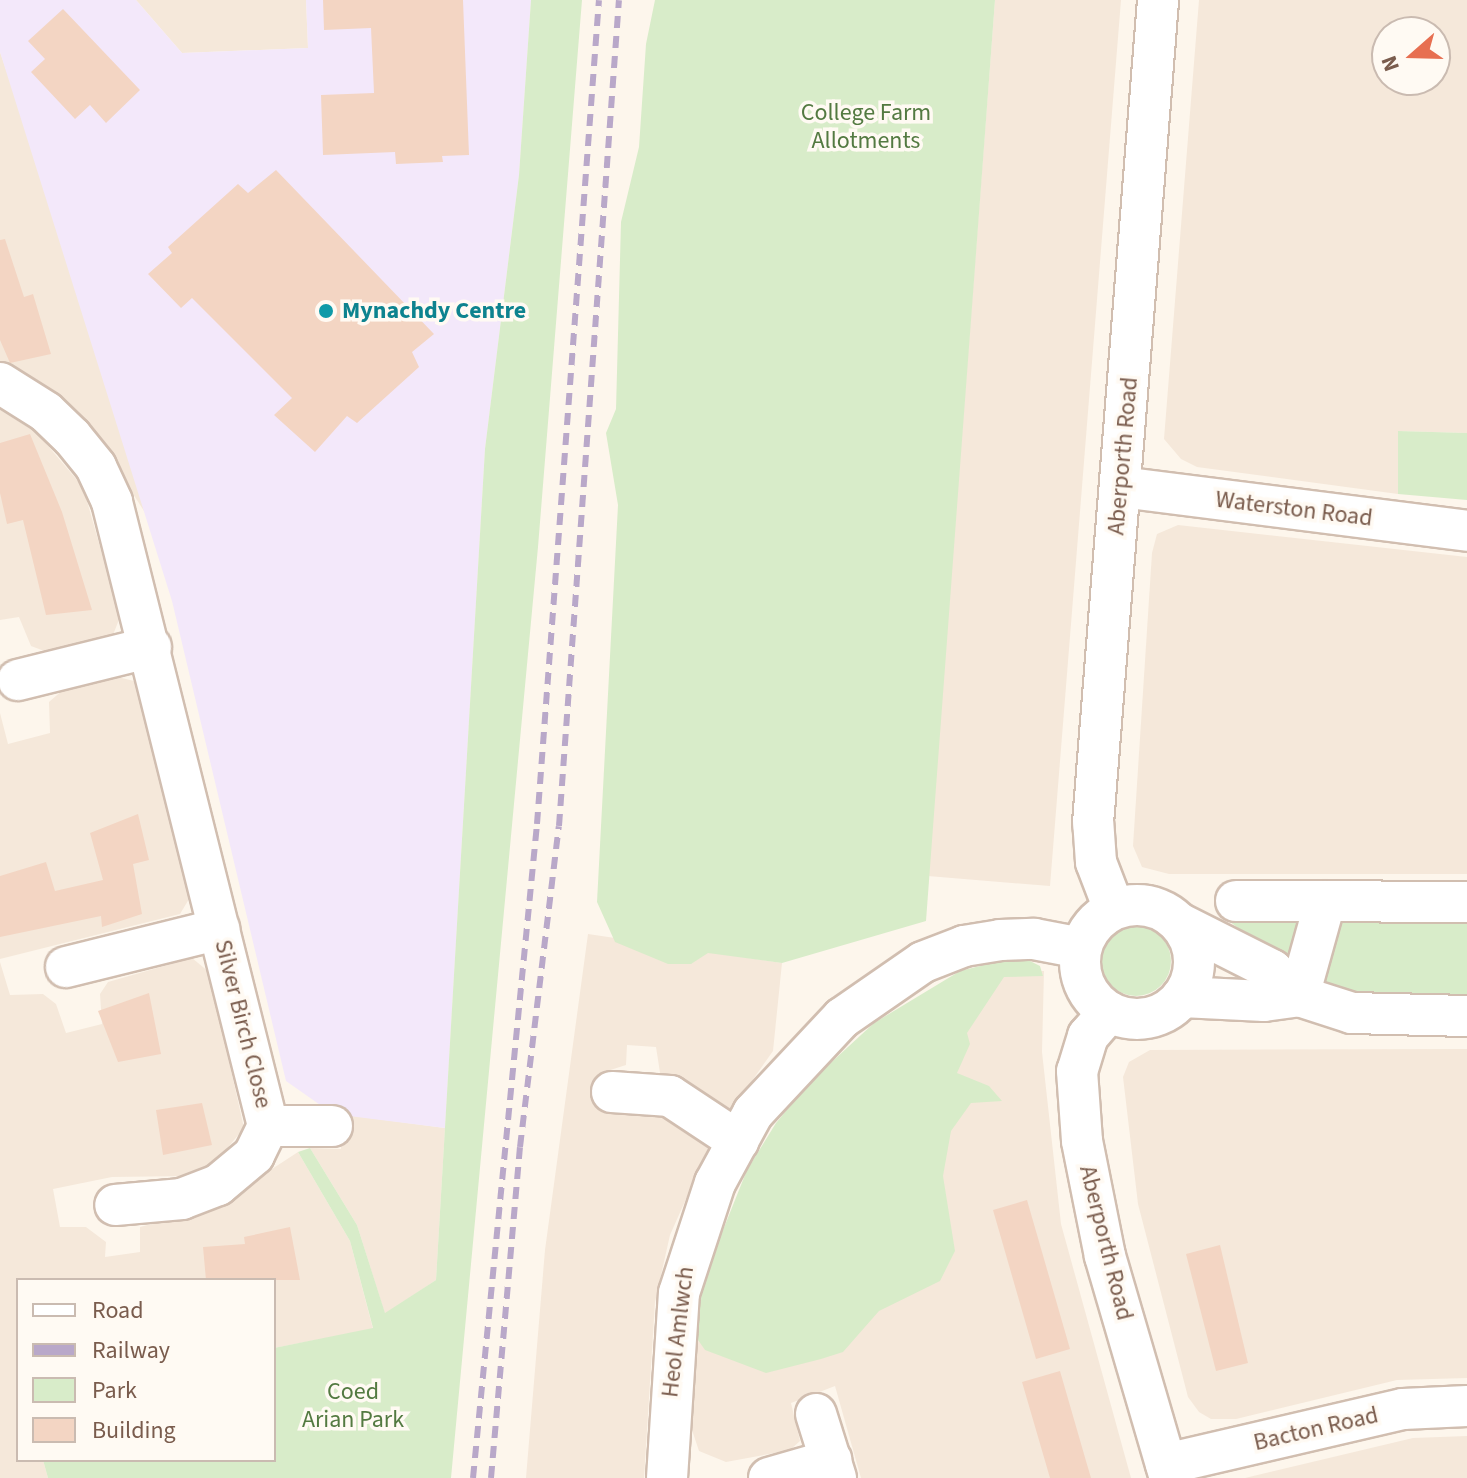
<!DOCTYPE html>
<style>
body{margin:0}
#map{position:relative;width:1467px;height:1478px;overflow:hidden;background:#fdf6ec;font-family:"Source Sans 3",sans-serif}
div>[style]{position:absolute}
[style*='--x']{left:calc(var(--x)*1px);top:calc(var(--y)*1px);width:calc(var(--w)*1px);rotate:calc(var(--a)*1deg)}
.residential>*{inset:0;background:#f5e8da}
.education>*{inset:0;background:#f3e8fa}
.green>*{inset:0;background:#d8ecc9}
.round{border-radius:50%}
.building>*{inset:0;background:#f3d5c3}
.roads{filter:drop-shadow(2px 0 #d1beb0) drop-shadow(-2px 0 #d1beb0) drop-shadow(0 2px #d1beb0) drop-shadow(0 -2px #d1beb0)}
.minor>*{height:40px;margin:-20px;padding:0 20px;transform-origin:20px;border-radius:20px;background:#fff}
.minor>.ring{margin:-20px;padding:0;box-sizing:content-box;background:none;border:40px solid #fff;border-radius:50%}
.rail>*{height:6px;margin-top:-3px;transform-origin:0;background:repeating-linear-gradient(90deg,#b9a8c9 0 12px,transparent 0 20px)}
.dots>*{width:22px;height:22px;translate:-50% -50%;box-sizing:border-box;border:4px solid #fffaf3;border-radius:50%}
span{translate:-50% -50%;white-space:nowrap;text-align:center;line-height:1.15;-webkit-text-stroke:7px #fffaf3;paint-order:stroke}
.park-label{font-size:24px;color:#537a41}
.culture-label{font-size:24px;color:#0d838f;font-weight:700}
.left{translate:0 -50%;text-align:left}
.street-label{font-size:24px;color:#7a5c4d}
.legend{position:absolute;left:16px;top:1278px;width:260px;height:184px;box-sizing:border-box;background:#fffaf3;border:2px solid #cabbb1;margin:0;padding:10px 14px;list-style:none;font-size:24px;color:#7a5c4d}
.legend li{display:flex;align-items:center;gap:16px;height:40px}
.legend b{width:40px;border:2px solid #cabbb1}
.north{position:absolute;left:1371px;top:16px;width:80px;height:80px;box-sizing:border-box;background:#fffaf3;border:2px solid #cabbb1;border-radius:50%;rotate:250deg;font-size:22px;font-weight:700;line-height:32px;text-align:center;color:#7a5c4d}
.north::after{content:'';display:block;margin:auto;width:28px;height:36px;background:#e76f51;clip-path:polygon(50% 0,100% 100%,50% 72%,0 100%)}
</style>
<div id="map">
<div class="residential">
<div style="clip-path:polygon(136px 0,306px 0,308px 48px,182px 53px)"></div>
<div style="clip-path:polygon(995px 0,1121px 0,1050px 886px,928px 876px)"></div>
<div style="clip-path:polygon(evenodd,1199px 0,1467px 0,1467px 433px,1398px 431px,1398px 494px,1197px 467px,1181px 459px,1164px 439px,1199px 0,1387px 32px,1435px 32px,1435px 80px,1387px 80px,1387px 32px)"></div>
<div style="clip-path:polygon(0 52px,30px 138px,148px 517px,105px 451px,0 367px)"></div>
<div style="clip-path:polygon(0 410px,37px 433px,83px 487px,120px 617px,113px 635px,47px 652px,31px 646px,19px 617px,0 620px)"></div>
<div style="clip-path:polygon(1178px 525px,1467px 557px,1467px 874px,1169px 874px,1142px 867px,1133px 846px,1152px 553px,1157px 534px)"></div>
<div style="clip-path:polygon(118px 677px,134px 681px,140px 693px,189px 899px,180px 914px,0 959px,0 713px,8px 744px,50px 733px,49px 702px,64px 689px)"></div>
<div style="clip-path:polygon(588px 934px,782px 963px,773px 1051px,725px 1119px,661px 1079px,656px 1047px,627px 1045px,626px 1065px,598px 1074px,596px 1102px,681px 1116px,714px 1136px,670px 1235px,655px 1302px,644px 1478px,526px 1478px,545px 1250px)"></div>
<div style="clip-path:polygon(192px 958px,209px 972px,244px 1128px,215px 1163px,187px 1176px,112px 1177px,53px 1189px,60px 1227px,86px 1227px,106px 1242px,105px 1257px,140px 1252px,140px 1227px,211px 1209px,298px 1152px,350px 1241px,373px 1329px,274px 1348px,274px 1280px,18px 1280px,18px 1460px,43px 1460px,48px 1478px,0 1478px,0 962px,10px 995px,43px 994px,56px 1004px,66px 1033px,102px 1024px,100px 994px,108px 982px)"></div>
<div style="clip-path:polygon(1001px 971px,1044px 971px,1042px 1052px,1061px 1224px,1131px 1478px,861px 1478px,835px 1386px,791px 1403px,800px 1441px,790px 1450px,726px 1462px,699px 1451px,691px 1427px,696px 1324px,907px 1112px)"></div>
<div style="clip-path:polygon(1467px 1049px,1467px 1378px,1397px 1380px,1236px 1419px,1211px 1419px,1199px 1412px,1188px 1397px,1138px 1204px,1123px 1077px,1129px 1062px,1150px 1050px)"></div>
<div style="clip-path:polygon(339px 1114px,445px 1128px,436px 1280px,385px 1314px,357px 1225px,310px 1148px,341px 1149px)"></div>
<div style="clip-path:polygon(1467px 1436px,1467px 1478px,1245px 1478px,1413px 1438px)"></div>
</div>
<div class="education">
<div style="clip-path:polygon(0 0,136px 0,182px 53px,308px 48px,306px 0,531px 0,519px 175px,485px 449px,445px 1128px,333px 1114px,286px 1081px,172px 601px,0 52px)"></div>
</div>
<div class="green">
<div style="clip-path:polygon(531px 0,582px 0,538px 547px,451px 1478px,48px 1478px,43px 1460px,274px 1460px,274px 1348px,373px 1328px,350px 1241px,298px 1152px,310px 1148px,357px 1225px,385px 1313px,436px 1280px,485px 449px,519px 175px)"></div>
<div style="clip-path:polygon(655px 0,995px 0,926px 921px,782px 963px,708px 953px,691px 964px,668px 964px,615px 942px,597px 902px,618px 505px,606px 433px,616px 409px,621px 222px,639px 147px,646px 44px)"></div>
<div style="clip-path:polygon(1398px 431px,1467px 433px,1467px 500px,1398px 494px)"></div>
<div style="clip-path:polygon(1467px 916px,1467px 1004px,1367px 1000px,1328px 986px,1324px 980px,1337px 919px)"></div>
<div style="clip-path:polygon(1225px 918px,1295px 920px,1299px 925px,1296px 953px,1280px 960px)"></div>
<div class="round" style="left:1101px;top:926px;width:70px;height:70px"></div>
<div style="clip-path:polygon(1020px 956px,1040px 966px,1043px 976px,1004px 977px,967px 1033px,970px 1044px,957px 1073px,989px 1086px,1002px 1101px,971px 1103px,951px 1131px,943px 1176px,955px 1251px,940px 1281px,879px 1311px,843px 1352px,821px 1359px,766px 1373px,705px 1350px,664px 1291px,699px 1259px,713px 1255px,747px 1170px,776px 1123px,810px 1082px,874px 1023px,960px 971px)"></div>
</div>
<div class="building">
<div style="clip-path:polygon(323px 0,463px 0,469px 155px,442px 156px,443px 162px,396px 164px,395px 152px,323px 155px,321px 95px,374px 93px,371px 28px,324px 30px)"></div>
<div style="clip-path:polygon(63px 9px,140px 90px,106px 123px,90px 105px,75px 119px,31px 72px,45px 59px,28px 41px)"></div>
<div style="clip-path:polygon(276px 170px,434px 334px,412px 352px,419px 367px,357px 423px,347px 416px,315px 452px,274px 415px,292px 398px,192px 298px,181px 308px,148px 274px,172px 253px,168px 247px,238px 184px,248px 193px)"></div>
<div style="clip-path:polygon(5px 239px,24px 297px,33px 294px,51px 354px,10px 363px,0 340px,0 240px)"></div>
<div style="clip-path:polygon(30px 434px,62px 512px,92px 610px,46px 615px,23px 520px,7px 524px,0 493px,0 443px)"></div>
<div style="clip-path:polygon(138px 814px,149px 860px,133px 864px,142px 914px,102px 927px,101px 916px,0 937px,0 876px,46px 862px,55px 891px,103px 880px,90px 833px)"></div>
<div style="clip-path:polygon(149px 993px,161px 1054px,118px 1062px,98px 1011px)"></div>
<div style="clip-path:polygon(202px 1103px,212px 1145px,163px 1155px,156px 1110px)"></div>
<div style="clip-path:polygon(1027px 1200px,1070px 1349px,1036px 1359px,993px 1210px)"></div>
<div style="clip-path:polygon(290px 1227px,300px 1280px,206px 1280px,203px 1247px,245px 1244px,244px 1237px)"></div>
<div style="clip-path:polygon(1220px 1245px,1248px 1363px,1216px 1371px,1186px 1254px)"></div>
<div style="clip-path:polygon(1060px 1371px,1086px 1461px,1091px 1478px,1050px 1478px,1022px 1382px)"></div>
</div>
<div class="roads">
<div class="minor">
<div style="--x:0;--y:383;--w:54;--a:32.2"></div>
<div style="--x:46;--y:412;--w:36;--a:44"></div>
<div style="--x:72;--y:437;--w:38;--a:51"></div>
<div style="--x:96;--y:467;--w:38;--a:65"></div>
<div style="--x:112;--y:502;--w:643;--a:75.96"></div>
<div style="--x:268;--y:1126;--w:32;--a:116"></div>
<div style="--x:254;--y:1155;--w:47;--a:140.2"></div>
<div style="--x:218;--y:1185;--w:39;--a:159"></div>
<div style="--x:182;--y:1199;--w:67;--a:174.9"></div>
<div style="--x:1121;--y:487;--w:349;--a:7.2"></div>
<div style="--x:18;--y:680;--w:137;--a:-13.9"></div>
<div style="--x:1236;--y:901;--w:231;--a:0.2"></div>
<div class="ring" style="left:1080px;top:905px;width:74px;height:74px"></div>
<div style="--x:1114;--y:909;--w:50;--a:-111"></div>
<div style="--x:1096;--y:862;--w:39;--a:-94"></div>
<div style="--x:1093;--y:823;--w:826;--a:-85.48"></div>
<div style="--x:1179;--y:923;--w:104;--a:26.8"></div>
<div style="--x:1272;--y:970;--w:37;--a:44"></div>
<div style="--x:1299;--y:996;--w:56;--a:17.8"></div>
<div style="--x:1352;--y:1013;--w:115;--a:1.5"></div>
<div style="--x:66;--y:967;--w:158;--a:-13.9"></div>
<div style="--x:1299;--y:996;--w:98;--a:-74.5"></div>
<div style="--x:1182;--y:997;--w:82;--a:2.8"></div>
<div style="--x:1264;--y:1001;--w:35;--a:-8"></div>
<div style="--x:1109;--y:1012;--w:32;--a:131"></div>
<div style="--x:1088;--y:1036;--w:37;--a:107"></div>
<div style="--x:1077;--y:1071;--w:70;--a:85.9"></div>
<div style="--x:1082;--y:1141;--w:117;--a:78.7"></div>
<div style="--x:1105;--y:1256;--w:231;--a:73.7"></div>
<div style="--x:612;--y:1092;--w:58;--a:3.9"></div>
<div style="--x:670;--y:1096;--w:82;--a:33.5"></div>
<div style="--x:268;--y:1126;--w:64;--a:0"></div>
<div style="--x:816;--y:1414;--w:67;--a:72.6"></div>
<div style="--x:1166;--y:1464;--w:243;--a:-13.1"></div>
<div style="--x:1403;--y:1409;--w:64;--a:-2.7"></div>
<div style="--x:667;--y:1478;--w:185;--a:-86.3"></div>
<div style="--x:679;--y:1293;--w:116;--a:-71.9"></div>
<div style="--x:715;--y:1183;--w:80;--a:-61.5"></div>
<div style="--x:753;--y:1113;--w:130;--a:-46.9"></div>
<div style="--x:842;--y:1018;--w:98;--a:-34.7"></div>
<div style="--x:923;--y:962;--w:44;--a:-21.3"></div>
<div style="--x:964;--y:946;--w:36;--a:-9"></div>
<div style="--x:1000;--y:940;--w:34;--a:-2"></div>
<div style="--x:1034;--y:939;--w:48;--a:10.8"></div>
<div style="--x:769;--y:1478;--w:65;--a:-16.2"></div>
</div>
</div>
<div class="rail">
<div style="--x:473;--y:1478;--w:657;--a:-84.41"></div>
<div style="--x:537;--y:824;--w:826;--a:-85.7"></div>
<div style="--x:491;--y:1478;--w:332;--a:-85"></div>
<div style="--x:520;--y:1147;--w:323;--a:-83.1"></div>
<div style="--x:559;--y:826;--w:828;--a:-85.85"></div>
</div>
<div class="dots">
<div style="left:326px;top:311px;background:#0f9aa8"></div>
</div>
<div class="park-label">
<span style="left:866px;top:127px">College Farm<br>Allotments</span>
<span style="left:353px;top:1406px">Coed<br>Arian Park</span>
</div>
<div class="culture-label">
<span class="left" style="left:342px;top:311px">Mynachdy Centre</span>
</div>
<div class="street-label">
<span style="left:1123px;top:456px;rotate:-85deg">Aberporth Road</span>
<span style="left:1294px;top:509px;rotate:7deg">Waterston Road</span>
<span style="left:243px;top:1024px;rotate:76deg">Silver Birch Close</span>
<span style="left:1106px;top:1243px;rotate:76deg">Aberporth Road</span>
<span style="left:678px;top:1332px;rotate:-83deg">Heol Amlwch</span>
<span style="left:1316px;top:1429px;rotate:-13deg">Bacton Road</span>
</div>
<ul class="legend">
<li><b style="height:10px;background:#fff"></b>Road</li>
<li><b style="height:10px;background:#b9a8c9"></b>Railway</li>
<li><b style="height:22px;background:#d8ecc9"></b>Park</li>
<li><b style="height:22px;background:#f3d5c3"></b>Building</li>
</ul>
<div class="north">N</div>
</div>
